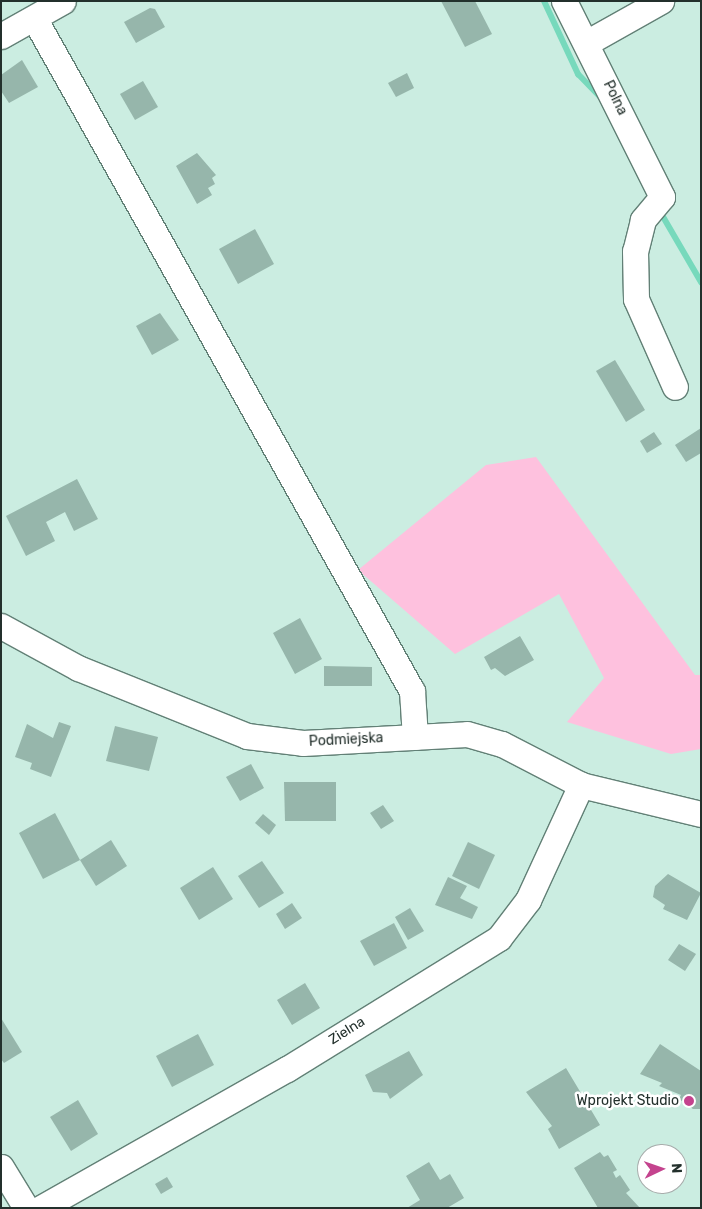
<!DOCTYPE html>
<style>
body{margin:0}
#map{position:relative;width:702px;height:1209px;overflow:hidden;background:#cbede1;font-family:Rubik,sans-serif}
div>[style]{position:absolute}
[style*='--x']{left:calc(var(--x)*1px);top:calc(var(--y)*1px);width:calc(var(--w)*1px);rotate:calc(var(--a)*1deg)}
.green>*{inset:0;background:#fec1de}
.stream>*{height:6px;margin:-3px;padding:0 3px;transform-origin:3px;border-radius:3px;background:#77d9bc}
.building>*{inset:0;background:#96b6ab}
.roads{filter:drop-shadow(1px 0 #628076) drop-shadow(-1px 0 #628076) drop-shadow(0 1px #628076) drop-shadow(0 -1px #628076)}
.minor>*{height:25px;margin:-12.5px;padding:0 12.5px;transform-origin:12.5px;border-radius:12.5px;background:#fff}
.dots>*{width:14px;height:14px;translate:-50% -50%;box-sizing:border-box;border:2px solid #fff;border-radius:50%}
span{translate:-50% -50%;white-space:nowrap;text-align:center;line-height:1.15;-webkit-text-stroke:5px #fff;paint-order:stroke}
.street-label{font-size:14px;color:#23302c}
.poi-label{font-size:14px;color:#23302c}
.right{translate:-100% -50%;text-align:right}
.frame{position:absolute;inset:0;border:2px solid #23302c;pointer-events:none}
.north{position:absolute;left:637px;top:1144px;width:50px;height:50px;box-sizing:border-box;background:#fff;border:1px solid #a7acab;border-radius:50%;rotate:87deg;font-size:14px;font-weight:700;line-height:20px;text-align:center;color:#23302c}
.north::after{content:'';display:block;margin:auto;width:18px;height:22px;background:#c4438e;clip-path:polygon(50% 0,100% 100%,50% 72%,0 100%)}
</style>
<div id="map">
<div class="green">
<div style="clip-path:polygon(536px 457px,695px 675px,701px 675px,701px 749px,671px 754px,567px 722px,604px 678px,559px 594px,455px 654px,358px 570px,486px 465px)"></div>
</div>
<div class="stream">
<div style="--x:544;--y:1;--w:81;--a:65"></div>
<div style="--x:578;--y:74;--w:32;--a:46"></div>
<div style="--x:662;--y:215;--w:78;--a:59.8"></div>
</div>
<div class="building">
<div style="clip-path:polygon(441px 1px,475px 1px,492px 34px,465px 47px)"></div>
<div style="clip-path:polygon(150px 8px,155px 9px,165px 27px,136px 43px,124px 22px)"></div>
<div style="clip-path:polygon(22px 60px,38px 87px,9px 103px,1px 91px,1px 75px)"></div>
<div style="clip-path:polygon(407px 73px,414px 88px,396px 97px,388px 83px)"></div>
<div style="clip-path:polygon(143px 81px,158px 107px,135px 120px,120px 94px)"></div>
<div style="clip-path:polygon(197px 153px,216px 175px,212px 178px,215px 184px,208px 188px,212px 195px,197px 204px,176px 166px)"></div>
<div style="clip-path:polygon(255px 229px,274px 264px,238px 284px,219px 249px)"></div>
<div style="clip-path:polygon(160px 313px,179px 340px,152px 355px,136px 326px)"></div>
<div style="clip-path:polygon(615px 360px,645px 410px,626px 422px,596px 371px)"></div>
<div style="clip-path:polygon(701px 428px,701px 453px,686px 462px,675px 445px)"></div>
<div style="clip-path:polygon(654px 432px,662px 444px,647px 453px,640px 441px)"></div>
<div style="clip-path:polygon(77px 479px,98px 519px,74px 531px,65px 512px,46px 522px,55px 541px,26px 556px,6px 516px)"></div>
<div style="clip-path:polygon(300px 618px,322px 659px,295px 674px,273px 633px)"></div>
<div style="clip-path:polygon(520px 636px,534px 660px,505px 676px,495px 668px,491px 670px,484px 657px)"></div>
<div style="clip-path:polygon(324px 666px,372px 667px,372px 686px,324px 686px)"></div>
<div style="clip-path:polygon(59px 722px,71px 726px,51px 777px,30px 769px,32px 763px,15px 757px,27px 724px,53px 738px)"></div>
<div style="clip-path:polygon(115px 726px,158px 737px,149px 771px,106px 761px)"></div>
<div style="clip-path:polygon(251px 764px,264px 788px,240px 801px,226px 777px)"></div>
<div style="clip-path:polygon(284px 782px,336px 782px,336px 821px,285px 821px)"></div>
<div style="clip-path:polygon(383px 805px,394px 821px,381px 829px,370px 813px)"></div>
<div style="clip-path:polygon(55px 813px,80px 860px,43px 879px,19px 833px)"></div>
<div style="clip-path:polygon(263px 814px,276px 825px,269px 835px,255px 823px)"></div>
<div style="clip-path:polygon(111px 840px,127px 866px,96px 886px,80px 860px)"></div>
<div style="clip-path:polygon(468px 842px,495px 855px,479px 889px,452px 876px)"></div>
<div style="clip-path:polygon(262px 861px,284px 893px,259px 908px,238px 876px)"></div>
<div style="clip-path:polygon(213px 867px,233px 899px,199px 920px,180px 888px)"></div>
<div style="clip-path:polygon(668px 874px,701px 893px,687px 920px,663px 909px,665px 905px,653px 897px,655px 886px)"></div>
<div style="clip-path:polygon(448px 877px,467px 886px,460px 898px,478px 907px,472px 919px,435px 905px)"></div>
<div style="clip-path:polygon(292px 903px,302px 918px,285px 929px,276px 914px)"></div>
<div style="clip-path:polygon(410px 908px,424px 931px,408px 940px,395px 917px)"></div>
<div style="clip-path:polygon(394px 923px,407px 948px,374px 966px,360px 941px)"></div>
<div style="clip-path:polygon(679px 944px,696px 954px,685px 971px,668px 960px)"></div>
<div style="clip-path:polygon(305px 983px,320px 1008px,292px 1025px,277px 1000px)"></div>
<div style="clip-path:polygon(1px 1018px,22px 1052px,4px 1063px,1px 1059px)"></div>
<div style="clip-path:polygon(198px 1034px,214px 1065px,172px 1087px,156px 1056px)"></div>
<div style="clip-path:polygon(660px 1044px,701px 1071px,701px 1109px,693px 1109px,679px 1099px,681px 1095px,659px 1086px,662px 1083px,640px 1074px)"></div>
<div style="clip-path:polygon(409px 1051px,423px 1075px,390px 1099px,387px 1093px,373px 1092px,365px 1075px)"></div>
<div style="clip-path:polygon(566px 1068px,600px 1125px,559px 1149px,548px 1129px,552px 1126px,526px 1092px)"></div>
<div style="clip-path:polygon(78px 1100px,98px 1134px,71px 1151px,50px 1117px)"></div>
<div style="clip-path:polygon(600px 1152px,604px 1157px,608px 1155px,617px 1170px,613px 1172px,616px 1178px,620px 1175px,630px 1190px,626px 1193px,640px 1208px,598px 1208px,574px 1168px)"></div>
<div style="clip-path:polygon(429px 1162px,440px 1180px,450px 1174px,464px 1198px,447px 1208px,407px 1208px,420px 1200px,406px 1176px)"></div>
<div style="clip-path:polygon(167px 1177px,173px 1187px,161px 1194px,155px 1184px)"></div>
</div>
<div class="roads">
<div class="minor">
<div style="--x:564;--y:1;--w:219;--a:63.4"></div>
<div style="--x:662;--y:197;--w:30;--a:130"></div>
<div style="--x:643;--y:220;--w:32;--a:104"></div>
<div style="--x:635;--y:251;--w:48;--a:88.8"></div>
<div style="--x:636;--y:299;--w:96;--a:66.1"></div>
<div style="--x:34;--y:18;--w:772;--a:60.68"></div>
<div style="--x:412;--y:691;--w:46;--a:86.3"></div>
<div style="--x:1;--y:36;--w:71;--a:-29.4"></div>
<div style="--x:588;--y:42;--w:84;--a:-29.3"></div>
<div style="--x:1;--y:626;--w:88;--a:28.6"></div>
<div style="--x:78;--y:668;--w:182;--a:21.9"></div>
<div style="--x:247;--y:736;--w:56;--a:7.1"></div>
<div style="--x:303;--y:743;--w:164;--a:-3.1"></div>
<div style="--x:467;--y:734;--w:36;--a:16"></div>
<div style="--x:502;--y:744;--w:89;--a:27.4"></div>
<div style="--x:581;--y:785;--w:123;--a:13.6"></div>
<div style="--x:1;--y:1167;--w:48;--a:58.6"></div>
<div style="--x:41;--y:1208;--w:283;--a:-29.5"></div>
<div style="--x:287;--y:1069;--w:249;--a:-31.7"></div>
<div style="--x:499;--y:938;--w:48;--a:-52.7"></div>
<div style="--x:528;--y:900;--w:127;--a:-65.3"></div>
</div>
</div>
<div class="dots">
<div style="left:689px;top:1101px;background:#c4438e"></div>
</div>
<div class="street-label">
<span style="left:615px;top:98px;rotate:64deg">Polna</span>
<span style="left:346px;top:740px;rotate:-3deg">Podmiejska</span>
<span style="left:347px;top:1031px;rotate:-32deg">Zielna</span>
</div>
<div class="poi-label">
<span class="right" style="left:679px;top:1101px">Wprojekt Studio</span>
</div>
<div class="frame"></div>
<div class="north">N</div>
</div>
